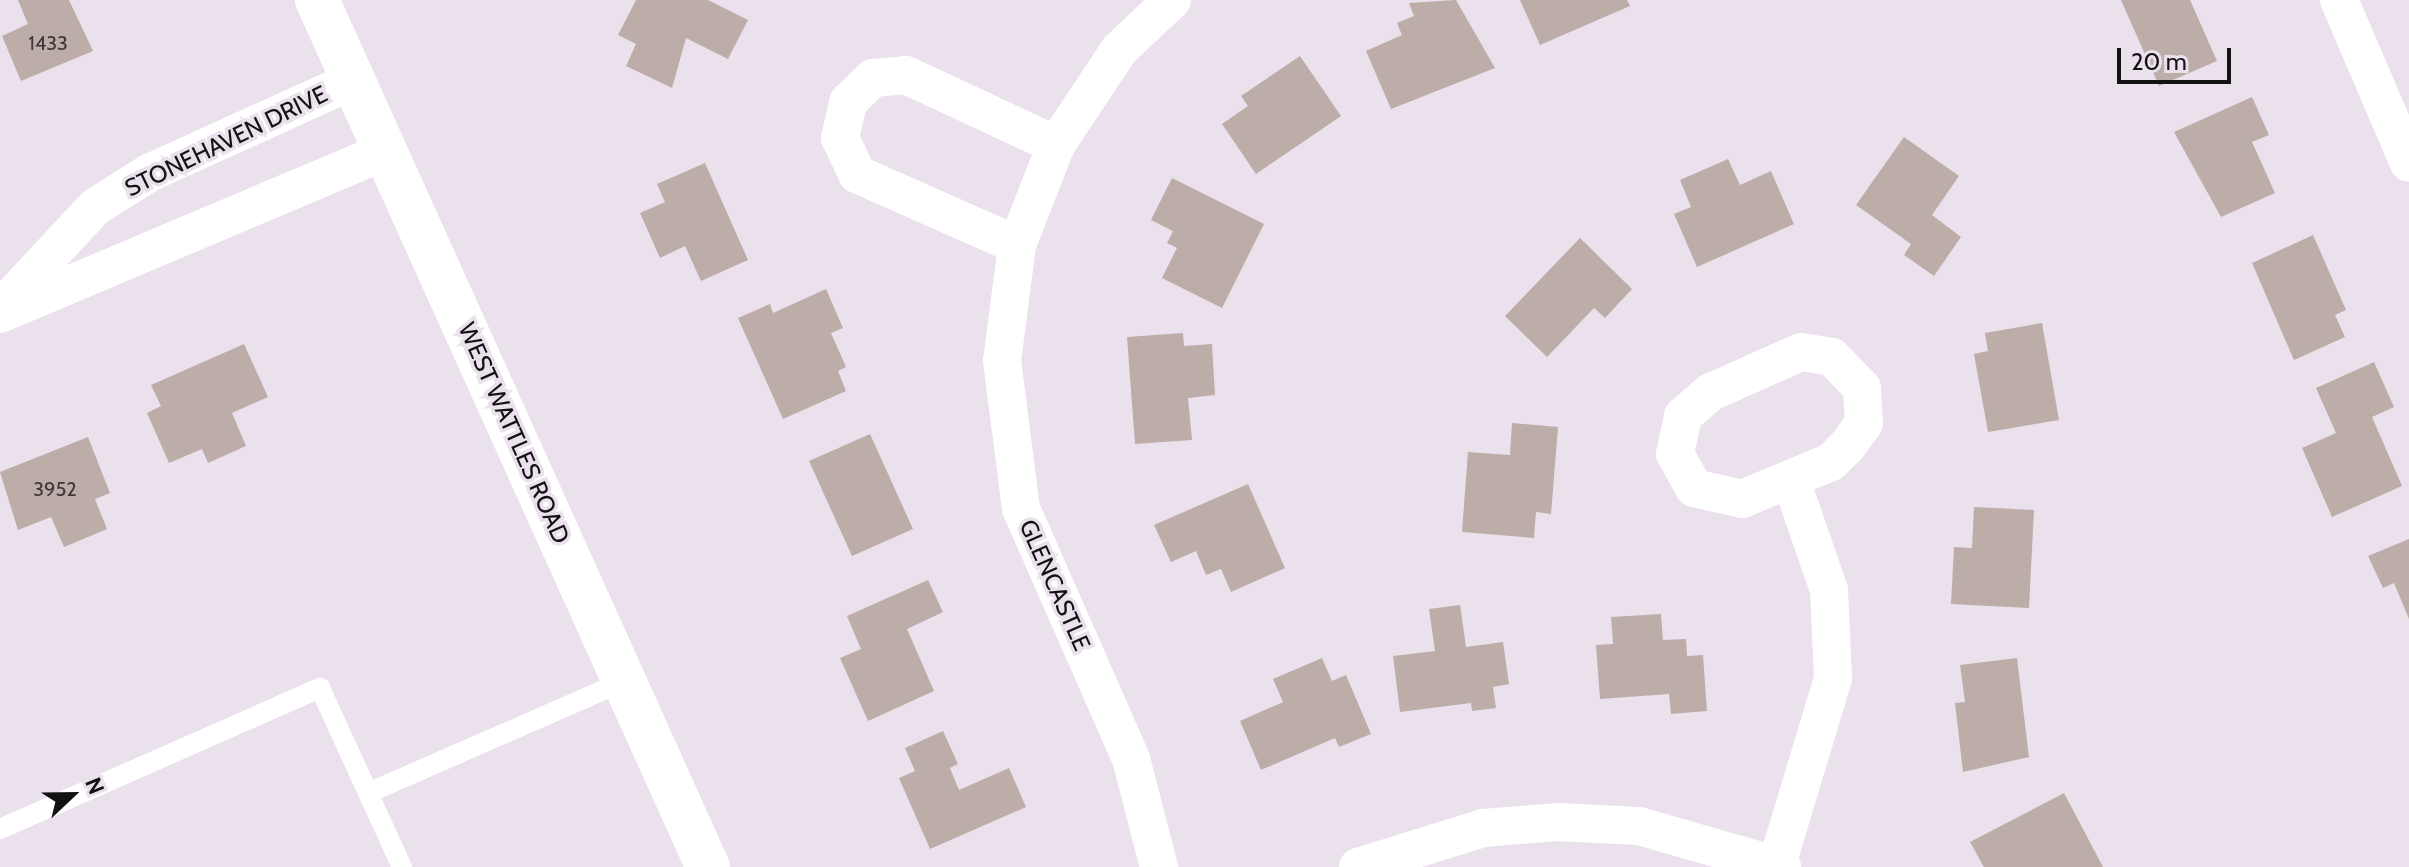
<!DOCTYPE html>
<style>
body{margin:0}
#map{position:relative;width:2409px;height:867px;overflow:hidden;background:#eae1ec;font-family:Cabin,sans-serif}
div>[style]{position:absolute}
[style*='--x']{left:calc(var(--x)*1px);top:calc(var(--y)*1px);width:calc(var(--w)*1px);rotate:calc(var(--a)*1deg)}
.building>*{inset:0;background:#bcada9}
.service>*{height:20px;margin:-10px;padding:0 10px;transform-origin:10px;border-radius:10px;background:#fff}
.minor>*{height:38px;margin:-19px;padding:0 19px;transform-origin:19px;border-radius:19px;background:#fff}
.tertiary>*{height:44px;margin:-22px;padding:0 22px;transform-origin:22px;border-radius:22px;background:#fff}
span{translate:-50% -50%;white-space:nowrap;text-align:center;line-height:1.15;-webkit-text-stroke:7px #eae1ec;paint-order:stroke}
.number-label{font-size:20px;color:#3e383a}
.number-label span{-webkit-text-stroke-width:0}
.street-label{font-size:24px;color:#141115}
.north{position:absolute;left:32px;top:755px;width:80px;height:80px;-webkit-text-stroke:6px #eae1ec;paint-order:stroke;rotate:68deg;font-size:22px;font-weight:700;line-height:32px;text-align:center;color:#141115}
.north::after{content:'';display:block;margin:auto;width:28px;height:36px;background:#141115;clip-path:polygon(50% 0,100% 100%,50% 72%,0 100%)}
.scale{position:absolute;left:2117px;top:48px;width:114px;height:36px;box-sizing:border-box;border:4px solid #141115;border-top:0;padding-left:10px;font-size:24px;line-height:28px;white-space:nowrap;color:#141115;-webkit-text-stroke:6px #eae1ec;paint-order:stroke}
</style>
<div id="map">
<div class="building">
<div style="clip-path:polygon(18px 0,69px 0,93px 51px,21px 81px,2px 36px,28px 24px)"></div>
<div style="clip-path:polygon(636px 0,708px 0,748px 20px,728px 59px,686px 38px,672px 88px,626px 66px,636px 44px,618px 35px)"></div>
<div style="clip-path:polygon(1456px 0,1495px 68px,1391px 109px,1366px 51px,1402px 35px,1397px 23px,1414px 16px,1409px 3px)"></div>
<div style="clip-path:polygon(1520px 0,1627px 0,1630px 6px,1540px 45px)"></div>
<div style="clip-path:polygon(2121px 0,2190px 0,2217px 61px,2159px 86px)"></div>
<div style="clip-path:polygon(1300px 56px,1341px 116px,1256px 174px,1222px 124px,1248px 106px,1241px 96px)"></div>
<div style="clip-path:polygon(2252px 97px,2269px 135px,2252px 142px,2275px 193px,2221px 217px,2174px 132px)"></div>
<div style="clip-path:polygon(1904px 137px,1959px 176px,1932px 215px,1961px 237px,1934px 276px,1904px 255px,1911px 244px,1856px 205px)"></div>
<div style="clip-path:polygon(1728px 159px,1740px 185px,1771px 171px,1794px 224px,1697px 267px,1674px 214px,1691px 207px,1680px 180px)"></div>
<div style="clip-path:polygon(705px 163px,748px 260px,701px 281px,685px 246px,660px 258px,640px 213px,665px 202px,657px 184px)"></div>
<div style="clip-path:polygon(1172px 178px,1264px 224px,1222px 308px,1162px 278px,1177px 248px,1167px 243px,1173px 231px,1151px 220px)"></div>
<div style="clip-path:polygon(2313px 235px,2346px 310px,2335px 315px,2345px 337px,2294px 360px,2252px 263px)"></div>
<div style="clip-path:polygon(1580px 238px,1632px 289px,1605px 318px,1594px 308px,1547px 357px,1505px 316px)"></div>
<div style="clip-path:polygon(826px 289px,843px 328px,831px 333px,846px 367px,838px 371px,846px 391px,783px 419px,738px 318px,770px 304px,773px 313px)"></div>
<div style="clip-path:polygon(2042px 323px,2059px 420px,1988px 432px,1974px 354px,1988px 351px,1985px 333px)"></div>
<div style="clip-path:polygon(1183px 333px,1184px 346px,1212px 344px,1215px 395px,1188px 398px,1192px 440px,1135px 444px,1127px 337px)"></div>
<div style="clip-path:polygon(244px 344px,268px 397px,232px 413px,246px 446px,208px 463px,202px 449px,169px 463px,147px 413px,161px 406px,151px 385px)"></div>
<div style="clip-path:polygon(2374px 362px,2394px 407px,2372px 417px,2402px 486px,2332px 517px,2302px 448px,2336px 433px,2316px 388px)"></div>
<div style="clip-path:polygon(1512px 423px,1558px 427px,1551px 514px,1536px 512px,1534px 538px,1462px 532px,1468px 452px,1510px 455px)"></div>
<div style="clip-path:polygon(870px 434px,913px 529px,852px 556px,809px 461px)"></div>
<div style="clip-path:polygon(88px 437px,110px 493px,95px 499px,107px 529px,64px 547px,51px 517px,18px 530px,0 472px)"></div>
<div style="clip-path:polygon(1248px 484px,1285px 568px,1231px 592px,1221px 569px,1206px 575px,1196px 551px,1171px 562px,1154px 525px)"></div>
<div style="clip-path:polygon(1974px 507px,2034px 510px,2029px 608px,1951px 604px,1954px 547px,1972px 548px)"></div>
<div style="clip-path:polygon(2409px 539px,2409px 619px,2394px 583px,2383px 588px,2368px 556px)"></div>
<div style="clip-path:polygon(928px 580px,943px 612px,907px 629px,934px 691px,868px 721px,840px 658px,861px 649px,847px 616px)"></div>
<div style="clip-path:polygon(1460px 605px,1466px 647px,1503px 642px,1509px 684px,1493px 687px,1496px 708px,1472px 711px,1471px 703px,1400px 712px,1393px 656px,1435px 651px,1429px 609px)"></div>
<div style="clip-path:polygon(1661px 614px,1663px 640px,1686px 639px,1687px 656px,1703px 655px,1707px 711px,1671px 714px,1669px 694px,1600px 699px,1596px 645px,1613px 644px,1611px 617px)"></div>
<div style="clip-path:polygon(1322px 658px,1332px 681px,1346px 675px,1371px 734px,1339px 747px,1335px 738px,1261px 770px,1240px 721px,1283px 702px,1273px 679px)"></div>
<div style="clip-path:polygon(2017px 658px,2029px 757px,1963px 772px,1955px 703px,1965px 702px,1960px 665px)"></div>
<div style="clip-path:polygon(943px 731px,958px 764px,950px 768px,959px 790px,1009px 768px,1026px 807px,930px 849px,899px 778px,915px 771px,905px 748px)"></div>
<div style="clip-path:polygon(2064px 793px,2103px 867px,1984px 867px,1970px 842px)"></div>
</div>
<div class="service">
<div style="--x:368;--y:793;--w:283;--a:-23.6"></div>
<div style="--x:0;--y:829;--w:350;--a:-23.8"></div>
<div style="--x:320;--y:688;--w:197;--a:65.4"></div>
</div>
<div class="minor">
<div style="--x:2339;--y:0;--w:177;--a:66.8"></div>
<div style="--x:1017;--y:245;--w:175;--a:-156.1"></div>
<div style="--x:857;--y:174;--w:40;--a:-115"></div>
<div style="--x:840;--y:138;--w:37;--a:-77"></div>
<div style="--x:848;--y:102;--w:35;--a:-44"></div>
<div style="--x:873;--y:78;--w:33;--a:-5"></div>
<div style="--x:906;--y:75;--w:166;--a:25"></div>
<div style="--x:0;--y:309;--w:139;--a:-47"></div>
<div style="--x:95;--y:207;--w:64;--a:-32.2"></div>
<div style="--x:149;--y:173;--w:225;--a:-24.4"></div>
<div style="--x:0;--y:314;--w:419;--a:-22.9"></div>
<div style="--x:1801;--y:352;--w:31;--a:9"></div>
<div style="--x:1832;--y:357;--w:43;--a:45.9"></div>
<div style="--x:1862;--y:388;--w:35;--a:87"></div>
<div style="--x:1864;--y:423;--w:29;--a:126"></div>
<div style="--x:1847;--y:446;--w:23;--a:135"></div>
<div style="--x:1831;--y:462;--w:96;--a:157.4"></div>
<div style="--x:1742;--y:499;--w:49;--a:-167.1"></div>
<div style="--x:1694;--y:488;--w:39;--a:-119"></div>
<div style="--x:1675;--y:454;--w:39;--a:-78"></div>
<div style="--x:1683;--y:416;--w:37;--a:-41"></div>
<div style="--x:1711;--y:392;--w:98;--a:-24"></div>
<div style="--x:1777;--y:864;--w:194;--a:-73.2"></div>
<div style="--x:1833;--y:678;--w:88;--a:-92.6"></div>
<div style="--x:1829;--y:590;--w:116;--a:-109.1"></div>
<div style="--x:1159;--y:867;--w:112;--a:-104.5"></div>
<div style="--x:1131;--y:759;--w:273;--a:-113.7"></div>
<div style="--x:1021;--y:509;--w:149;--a:-97.3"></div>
<div style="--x:1002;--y:361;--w:117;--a:-82.6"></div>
<div style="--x:1017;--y:245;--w:107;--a:-68.7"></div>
<div style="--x:1056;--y:145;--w:114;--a:-56.4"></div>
<div style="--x:1119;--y:50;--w:73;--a:-43.3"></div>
<div style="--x:1358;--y:867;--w:131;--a:-17.3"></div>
<div style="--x:1483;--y:828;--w:75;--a:-4.6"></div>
<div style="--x:1558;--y:822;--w:81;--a:2.8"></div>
<div style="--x:1639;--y:826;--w:149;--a:16"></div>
</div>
<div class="tertiary">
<div style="--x:317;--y:0;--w:951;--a:65.73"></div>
</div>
<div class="number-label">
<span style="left:48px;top:43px">1433</span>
<span style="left:55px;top:489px">3952</span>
</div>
<div class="street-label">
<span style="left:226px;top:141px;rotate:-26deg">STONEHAVEN DRIVE</span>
<span style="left:514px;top:433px;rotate:66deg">WEST WATTLES ROAD</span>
<span style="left:1055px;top:585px;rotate:66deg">GLENCASTLE</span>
</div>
<div class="north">N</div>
<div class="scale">20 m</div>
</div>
